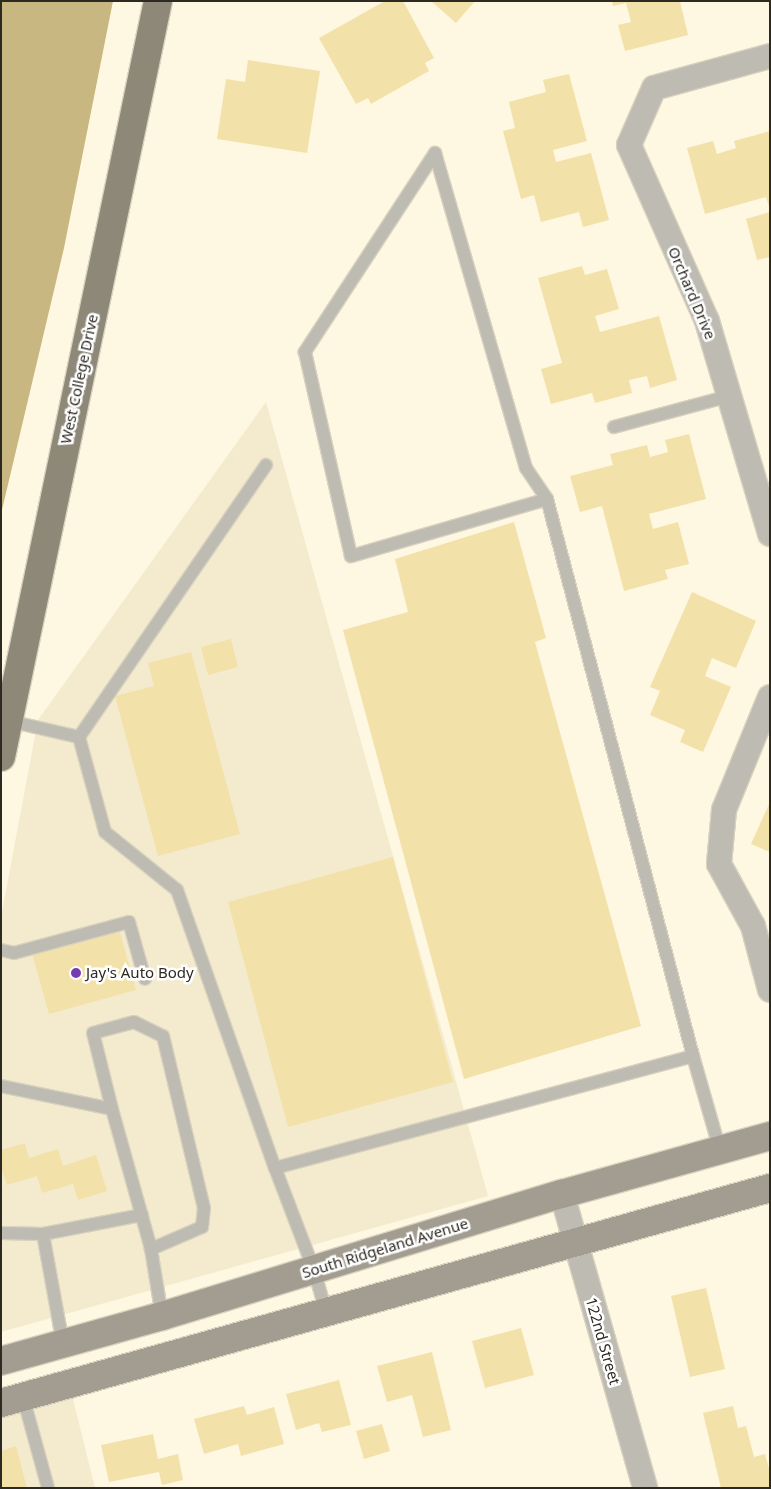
<!DOCTYPE html>
<style>
body{margin:0}
#map{position:relative;width:771px;height:1489px;overflow:hidden;background:#fef7e1;font-family:"Noto Sans",sans-serif}
div>[style]{position:absolute}
[style*='--x']{left:calc(var(--x)*1px);top:calc(var(--y)*1px);width:calc(var(--w)*1px);rotate:calc(var(--a)*1deg)}
.built>*{inset:0;background:#f4ebce}
.forest>*{inset:0;background:#c9b782}
.building>*{inset:0;background:#f3e1aa}
.roads{filter:drop-shadow(1px 0 #d8d2bf) drop-shadow(-1px 0 #d8d2bf) drop-shadow(0 1px #d8d2bf) drop-shadow(0 -1px #d8d2bf)}
.lane>*{height:12px;margin:-6px;padding:0 6px;transform-origin:6px;border-radius:6px;background:#bebbb2}
.street>*{height:24px;margin:-12px;padding:0 12px;transform-origin:12px;border-radius:12px;background:#bebbb2}
.secondary>*{height:28px;margin:-14px;padding:0 14px;transform-origin:14px;border-radius:14px;background:#a29d90}
.primary>*{height:28px;margin:-14px;padding:0 14px;transform-origin:14px;border-radius:14px;background:#8e8878}
.dots>*{width:14px;height:14px;translate:-50% -50%;box-sizing:border-box;border:2px solid #fff;border-radius:50%}
span{translate:-50% -50%;white-space:nowrap;text-align:center;line-height:1.15;-webkit-text-stroke:5px #fff;paint-order:stroke}
.street-label{font-size:15px;color:#2d2a22}
.poi-label{font-size:15px;color:#2d2a22}
.left{translate:0 -50%;text-align:left}
.frame{position:absolute;inset:0;border:2px solid #2d2a22;pointer-events:none}
</style>
<div id="map">
<div class="built">
<div style="clip-path:polygon(266px 402px,488px 1196px,1px 1332px,1px 917px,38px 720px)"></div>
<div style="clip-path:polygon(72px 1395px,95px 1488px,1px 1488px,1px 1418px)"></div>
</div>
<div class="forest">
<div style="clip-path:polygon(1px 1px,113px 1px,64px 248px,1px 514px)"></div>
</div>
<div class="building">
<div style="clip-path:polygon(385px 1px,403px 1px,434px 58px,425px 63px,429px 71px,371px 104px,368px 98px,356px 104px,319px 38px)"></div>
<div style="clip-path:polygon(431px 1px,475px 1px,456px 23px)"></div>
<div style="clip-path:polygon(612px 1px,680px 1px,688px 35px,625px 51px,618px 25px,631px 22px,626px 3px,613px 6px)"></div>
<div style="clip-path:polygon(248px 60px,320px 71px,307px 153px,217px 139px,226px 79px,245px 82px)"></div>
<div style="clip-path:polygon(569px 74px,587px 141px,553px 150px,556px 162px,591px 153px,609px 220px,583px 227px,579px 212px,541px 222px,534px 195px,521px 199px,503px 131px,515px 128px,509px 102px,546px 92px,543px 80px)"></div>
<div style="clip-path:polygon(770px 131px,770px 209px,766px 197px,705px 214px,687px 148px,713px 141px,717px 154px,736px 148px,734px 141px)"></div>
<div style="clip-path:polygon(770px 212px,770px 257px,757px 260px,746px 219px)"></div>
<div style="clip-path:polygon(582px 266px,585px 275px,607px 269px,619px 309px,595px 316px,600px 332px,659px 316px,677px 380px,650px 388px,647px 376px,629px 380px,632px 393px,595px 403px,592px 393px,551px 404px,541px 369px,562px 363px,538px 278px)"></div>
<div style="clip-path:polygon(689px 434px,706px 499px,649px 514px,653px 529px,678px 522px,689px 564px,665px 570px,668px 579px,624px 591px,602px 506px,580px 512px,570px 476px,613px 465px,610px 454px,647px 445px,650px 457px,668px 452px,665px 440px)"></div>
<div style="clip-path:polygon(514px 522px,546px 638px,535px 642px,641px 1026px,464px 1079px,343px 630px,408px 612px,395px 559px)"></div>
<div style="clip-path:polygon(692px 592px,756px 621px,736px 668px,712px 658px,705px 676px,731px 687px,703px 752px,680px 742px,685px 730px,650px 715px,660px 691px,650px 687px)"></div>
<div style="clip-path:polygon(231px 639px,238px 667px,208px 675px,201px 647px)"></div>
<div style="clip-path:polygon(191px 652px,240px 834px,158px 856px,115px 696px,154px 686px,148px 663px)"></div>
<div style="clip-path:polygon(770px 802px,770px 852px,751px 844px)"></div>
<div style="clip-path:polygon(393px 857px,453px 1082px,288px 1127px,228px 902px)"></div>
<div style="clip-path:polygon(119px 929px,136px 990px,49px 1014px,32px 953px)"></div>
<div style="clip-path:polygon(25px 1143px,29px 1158px,58px 1149px,63px 1166px,96px 1155px,107px 1191px,78px 1200px,73px 1184px,42px 1193px,37px 1176px,7px 1185px,1px 1168px,1px 1150px)"></div>
<div style="clip-path:polygon(706px 1288px,725px 1369px,690px 1377px,671px 1296px)"></div>
<div style="clip-path:polygon(521px 1328px,534px 1375px,485px 1388px,472px 1341px)"></div>
<div style="clip-path:polygon(432px 1352px,451px 1430px,423px 1437px,412px 1395px,387px 1402px,377px 1366px)"></div>
<div style="clip-path:polygon(339px 1380px,351px 1425px,322px 1432px,319px 1423px,296px 1430px,286px 1394px)"></div>
<div style="clip-path:polygon(244px 1406px,247px 1415px,274px 1407px,284px 1444px,241px 1456px,238px 1444px,204px 1454px,194px 1419px)"></div>
<div style="clip-path:polygon(733px 1406px,738px 1428px,746px 1426px,754px 1457px,765px 1454px,770px 1472px,770px 1488px,721px 1488px,703px 1413px)"></div>
<div style="clip-path:polygon(382px 1424px,390px 1451px,364px 1459px,356px 1431px)"></div>
<div style="clip-path:polygon(153px 1434px,158px 1459px,178px 1454px,183px 1480px,162px 1485px,159px 1472px,109px 1482px,101px 1445px)"></div>
<div style="clip-path:polygon(16px 1446px,27px 1488px,1px 1488px,1px 1451px)"></div>
</div>
<div class="roads">
<div class="lane">
<div style="--x:435;--y:153;--w:238;--a:123.2"></div>
<div style="--x:305;--y:352;--w:209;--a:77.3"></div>
<div style="--x:351;--y:556;--w:204;--a:-16.2"></div>
<div style="--x:547;--y:499;--w:576;--a:75.31"></div>
<div style="--x:435;--y:153;--w:328;--a:73.9"></div>
<div style="--x:526;--y:468;--w:37;--a:56"></div>
<div style="--x:614;--y:427;--w:119;--a:-15.1"></div>
<div style="--x:266;--y:465;--w:330;--a:124.5"></div>
<div style="--x:79;--y:737;--w:98;--a:74.7"></div>
<div style="--x:105;--y:832;--w:92;--a:38.9"></div>
<div style="--x:177;--y:890;--w:295;--a:70.6"></div>
<div style="--x:9;--y:721;--w:72;--a:12.9"></div>
<div style="--x:1;--y:950;--w:13;--a:13"></div>
<div style="--x:14;--y:953;--w:119;--a:-15.1"></div>
<div style="--x:129;--y:922;--w:59;--a:74.3"></div>
<div style="--x:1;--y:1086;--w:113;--a:11.7"></div>
<div style="--x:112;--y:1109;--w:145;--a:74.4"></div>
<div style="--x:151;--y:1249;--w:68;--a:80.7"></div>
<div style="--x:112;--y:1109;--w:78;--a:-104"></div>
<div style="--x:93;--y:1033;--w:42;--a:-15"></div>
<div style="--x:134;--y:1022;--w:32;--a:26"></div>
<div style="--x:163;--y:1036;--w:177;--a:76.6"></div>
<div style="--x:204;--y:1208;--w:19;--a:96"></div>
<div style="--x:202;--y:1227;--w:56;--a:156.7"></div>
<div style="--x:1;--y:1233;--w:42;--a:1.4"></div>
<div style="--x:43;--y:1234;--w:101;--a:-10.9"></div>
<div style="--x:43;--y:1234;--w:112;--a:79.7"></div>
<div style="--x:326;--y:1312;--w:44;--a:-105.9"></div>
<div style="--x:314;--y:1270;--w:109;--a:-110.9"></div>
<div style="--x:275;--y:1168;--w:433;--a:-15"></div>
<div style="--x:693;--y:1056;--w:98;--a:74"></div>
<div style="--x:23;--y:1397;--w:94;--a:74.6"></div>
</div>
<div class="street">
<div style="--x:770;--y:56;--w:120;--a:164.6"></div>
<div style="--x:654;--y:88;--w:62;--a:113.7"></div>
<div style="--x:629;--y:145;--w:193;--a:66.1"></div>
<div style="--x:707;--y:321;--w:222;--a:73.5"></div>
<div style="--x:770;--y:697;--w:122;--a:112.2"></div>
<div style="--x:724;--y:810;--w:54;--a:95.3"></div>
<div style="--x:719;--y:864;--w:71;--a:61.3"></div>
<div style="--x:753;--y:926;--w:66;--a:75.1"></div>
<div style="--x:562;--y:1194;--w:305;--a:74.2"></div>
</div>
<div class="secondary">
<div style="--x:1;--y:1361;--w:167;--a:-15.6"></div>
<div style="--x:162;--y:1316;--w:418;--a:-17"></div>
<div style="--x:562;--y:1194;--w:216;--a:-15.6"></div>
<div style="--x:1;--y:1403;--w:798;--a:-15.62"></div>
</div>
<div class="primary">
<div style="--x:1;--y:757;--w:772;--a:-78.27"></div>
</div>
</div>
<div class="dots">
<div style="left:76px;top:973px;background:#753cb2"></div>
</div>
<div class="street-label">
<span style="left:692px;top:293px;rotate:67deg">Orchard Drive</span>
<span style="left:79px;top:379px;rotate:-78deg">West College Drive</span>
<span style="left:385px;top:1248px;rotate:-17deg">South Ridgeland Avenue</span>
<span style="left:603px;top:1341px;rotate:74deg">122nd Street</span>
</div>
<div class="poi-label">
<span class="left" style="left:86px;top:973px">Jay's Auto Body</span>
</div>
<div class="frame"></div>
</div>
